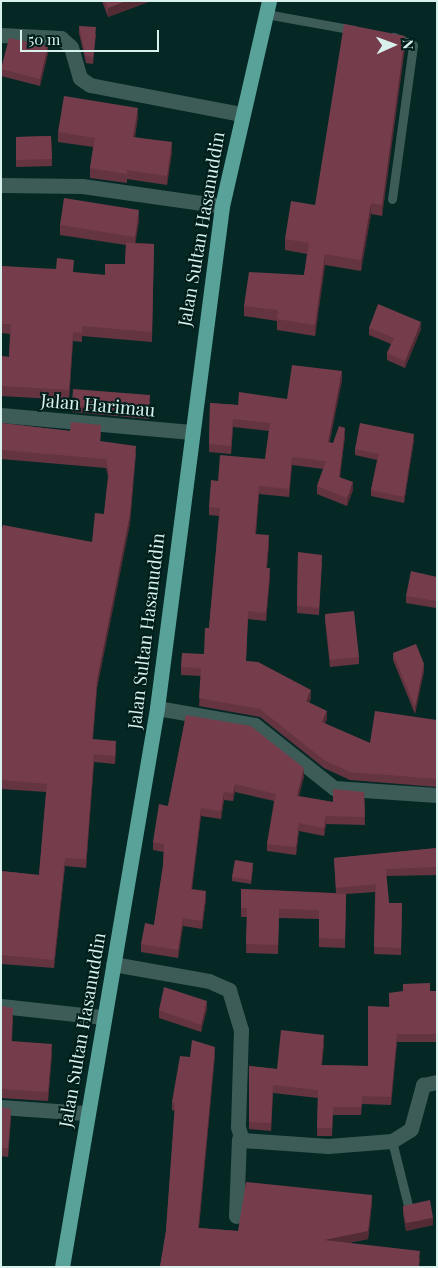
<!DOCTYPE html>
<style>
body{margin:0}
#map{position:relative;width:438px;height:1268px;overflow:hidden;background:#052825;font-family:"Playfair Display",serif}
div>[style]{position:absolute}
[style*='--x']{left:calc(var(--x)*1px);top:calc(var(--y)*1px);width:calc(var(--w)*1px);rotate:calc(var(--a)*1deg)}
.service>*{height:9px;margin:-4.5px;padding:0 4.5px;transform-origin:4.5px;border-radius:4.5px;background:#3d5c58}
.minor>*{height:15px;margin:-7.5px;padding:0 7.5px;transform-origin:7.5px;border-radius:7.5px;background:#3d5c58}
.trunk>*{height:15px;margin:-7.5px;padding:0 7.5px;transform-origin:7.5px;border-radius:7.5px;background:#58a29a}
.wall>*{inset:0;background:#653441}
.shaded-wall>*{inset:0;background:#522b35}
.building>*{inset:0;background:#753d4c}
span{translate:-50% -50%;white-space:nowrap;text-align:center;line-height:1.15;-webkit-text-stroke:4px #001e1b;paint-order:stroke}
.street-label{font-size:18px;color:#d9f1ed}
.frame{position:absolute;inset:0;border:2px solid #d9f1ed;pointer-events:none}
.north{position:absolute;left:368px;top:20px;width:50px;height:50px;-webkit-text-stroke:4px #001e1b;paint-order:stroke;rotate:88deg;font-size:14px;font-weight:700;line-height:20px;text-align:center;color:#d9f1ed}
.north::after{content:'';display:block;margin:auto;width:18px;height:22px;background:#d9f1ed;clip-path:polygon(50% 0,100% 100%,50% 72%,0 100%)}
.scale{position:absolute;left:20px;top:30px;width:139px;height:22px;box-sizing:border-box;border:2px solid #d9f1ed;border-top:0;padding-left:6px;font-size:15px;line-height:18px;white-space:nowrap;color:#d9f1ed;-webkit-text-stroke:4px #001e1b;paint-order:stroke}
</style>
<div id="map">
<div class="service">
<div style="--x:266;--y:14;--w:89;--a:10.3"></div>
<div style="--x:392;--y:199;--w:155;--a:-82.2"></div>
<div style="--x:413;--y:45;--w:21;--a:-157"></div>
<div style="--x:392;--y:1141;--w:66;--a:76"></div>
</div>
<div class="minor">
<div style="--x:1;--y:35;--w:60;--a:2.9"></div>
<div style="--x:61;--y:38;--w:13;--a:42"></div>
<div style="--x:71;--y:47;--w:32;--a:74"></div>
<div style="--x:80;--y:78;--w:12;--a:35"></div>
<div style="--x:90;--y:85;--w:153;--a:10.9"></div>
<div style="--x:1;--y:185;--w:81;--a:0.7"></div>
<div style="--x:82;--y:186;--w:141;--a:8.1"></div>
<div style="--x:1;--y:415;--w:191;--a:5.1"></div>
<div style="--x:157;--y:708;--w:99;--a:9.8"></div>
<div style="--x:255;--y:725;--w:101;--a:38.6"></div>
<div style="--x:334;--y:788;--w:103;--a:3.9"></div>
<div style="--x:113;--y:964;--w:97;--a:10"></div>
<div style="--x:209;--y:981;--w:22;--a:24"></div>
<div style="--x:229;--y:990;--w:42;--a:73.3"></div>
<div style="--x:241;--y:1030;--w:97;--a:91.8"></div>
<div style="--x:238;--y:1127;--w:14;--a:73"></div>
<div style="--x:242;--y:1140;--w:86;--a:4"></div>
<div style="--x:328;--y:1146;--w:64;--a:-4.5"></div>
<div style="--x:392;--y:1141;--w:22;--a:-32"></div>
<div style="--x:411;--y:1129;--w:46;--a:-74.7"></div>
<div style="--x:423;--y:1085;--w:14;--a:-12"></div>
<div style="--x:1;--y:1006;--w:103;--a:6.2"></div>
<div style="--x:1;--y:1107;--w:84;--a:4.1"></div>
<div style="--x:236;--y:1216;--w:77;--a:-87.8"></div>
</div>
<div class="trunk">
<div style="--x:62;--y:1267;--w:567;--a:-80.35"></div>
<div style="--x:157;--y:708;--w:506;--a:-82.62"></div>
<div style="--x:222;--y:206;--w:210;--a:-77.1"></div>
</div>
<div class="wall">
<div style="clip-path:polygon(102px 1px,151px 1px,108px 17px)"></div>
<div style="clip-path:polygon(79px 26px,96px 34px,93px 64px,86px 63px,79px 33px)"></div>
<div style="clip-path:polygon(405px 47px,382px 216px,371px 214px,361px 271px,325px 265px,315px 336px,277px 330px,277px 321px,244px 316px,244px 306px,304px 275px,307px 254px,285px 250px,285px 239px,315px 205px)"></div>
<div style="clip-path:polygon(48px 53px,40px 86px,1px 76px,1px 69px)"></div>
<div style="clip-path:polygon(138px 117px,135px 137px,172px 152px,167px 185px,127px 179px,127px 183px,90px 178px,90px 168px,93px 147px,58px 142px,58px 132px)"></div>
<div style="clip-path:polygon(51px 136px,52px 166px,16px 167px,16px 137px)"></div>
<div style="clip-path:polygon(139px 220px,135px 243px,154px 244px,152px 342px,82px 336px,82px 342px,73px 341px,69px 400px,1px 396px,1px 356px,9px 357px,10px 334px,1px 333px,1px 266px,105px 275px,125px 264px,126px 245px,60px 235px,60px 225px)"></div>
<div style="clip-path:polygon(369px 328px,421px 329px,405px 368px,387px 360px,387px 353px,391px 344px,369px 335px)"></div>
<div style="clip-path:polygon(342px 380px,329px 443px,333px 443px,345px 436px,340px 477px,353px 490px,347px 506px,317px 494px,317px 486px,323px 469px,292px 465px,289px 497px,259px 494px,256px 534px,269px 543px,267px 568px,270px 576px,266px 621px,248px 619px,246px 661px,311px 698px,309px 703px,327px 719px,325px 724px,370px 743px,437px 720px,437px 787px,350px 780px,324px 768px,260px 717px,199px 706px,201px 676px,181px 675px,181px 667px,204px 654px,209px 628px,219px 516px,209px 515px,209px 507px,218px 481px,265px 459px,269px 431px,233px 427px,231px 454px,209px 452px,210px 403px,238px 405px,287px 399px)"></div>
<div style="clip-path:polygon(150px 402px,149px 419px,72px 412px,72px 405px)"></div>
<div style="clip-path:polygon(1px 423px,70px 431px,101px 433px,100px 442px,136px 454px,130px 523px,97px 688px,93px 739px,116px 749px,115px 764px,94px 762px,86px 868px,65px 866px,54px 968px,1px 964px,1px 871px,39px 875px,46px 792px,1px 789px,1px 531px,92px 542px,104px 514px,108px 476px,106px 468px,1px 459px)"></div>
<div style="clip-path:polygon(414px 440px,404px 503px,371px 496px,371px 490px,377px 460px,355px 455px,355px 449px)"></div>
<div style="clip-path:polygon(298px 552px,322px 562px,319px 615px,297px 613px)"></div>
<div style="clip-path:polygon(437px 577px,437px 605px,436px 608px,406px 603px,406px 596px)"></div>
<div style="clip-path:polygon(325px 614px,359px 657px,359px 664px,330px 667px,325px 621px)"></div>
<div style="clip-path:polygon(393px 653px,424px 671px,415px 714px,393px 660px)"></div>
<div style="clip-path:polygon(186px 715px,304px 776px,299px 796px,333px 802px,364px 792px,365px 825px,326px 824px,324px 836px,299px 831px,296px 855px,267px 851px,267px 844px,274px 801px,235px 792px,233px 801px,224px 800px,221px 819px,201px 816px,192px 889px,206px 899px,202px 929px,183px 926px,178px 958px,141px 952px,141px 944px,154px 925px,163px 866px,164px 852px,153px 850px,153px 842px,168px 806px)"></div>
<div style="clip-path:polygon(437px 848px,437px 875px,386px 876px,389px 903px,402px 903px,401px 955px,374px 954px,375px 892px,346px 894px,345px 948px,319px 947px,319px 919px,279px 918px,278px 954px,246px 953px,247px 917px,241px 917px,241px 889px,336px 893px,334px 858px)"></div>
<div style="clip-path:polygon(253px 867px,251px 884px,232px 881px,232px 877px)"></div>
<div style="clip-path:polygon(437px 991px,437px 1042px,397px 1042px,391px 1105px,362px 1104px,361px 1115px,333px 1115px,332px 1136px,317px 1136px,318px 1098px,273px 1093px,271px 1131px,249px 1129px,249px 1066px,277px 1069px,324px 1043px,322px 1065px,368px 1066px,389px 1007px,389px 993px)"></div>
<div style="clip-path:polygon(1px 1006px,13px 1017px,12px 1041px,52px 1053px,48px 1101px,1px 1098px)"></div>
<div style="clip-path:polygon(207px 1008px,201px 1032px,159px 1018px,159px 1010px)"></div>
<div style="clip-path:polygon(215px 1054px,199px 1228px,238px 1231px,372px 1203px,368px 1239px,348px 1243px,420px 1258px,419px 1267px,160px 1267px,166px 1231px,175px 1111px,172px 1110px,172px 1102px,190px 1057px)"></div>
<div style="clip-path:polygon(1px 1107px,11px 1117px,8px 1157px,1px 1156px)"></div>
<div style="clip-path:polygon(403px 1206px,433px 1225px,406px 1231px,403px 1213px)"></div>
</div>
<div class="shaded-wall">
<div style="clip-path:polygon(126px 1px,151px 1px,108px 17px,108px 8px)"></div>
<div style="clip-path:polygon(405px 36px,405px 47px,382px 216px,382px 205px)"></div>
<div style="clip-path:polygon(48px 46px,48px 53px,40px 86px,40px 79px)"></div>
<div style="clip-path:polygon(138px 108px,138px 117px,133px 146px,133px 137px)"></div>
<div style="clip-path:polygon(172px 142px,172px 152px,167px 185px,167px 176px)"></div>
<div style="clip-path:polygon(371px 203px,371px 214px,361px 271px,361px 260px)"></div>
<div style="clip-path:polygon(139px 210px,139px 220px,135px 247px,135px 237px)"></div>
<div style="clip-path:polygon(325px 254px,325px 265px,315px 336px,315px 325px)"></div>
<div style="clip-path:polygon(421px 322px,421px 329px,405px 368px,405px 361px)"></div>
<div style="clip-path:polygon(73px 332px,73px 341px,69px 400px,69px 390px)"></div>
<div style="clip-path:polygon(342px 371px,342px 380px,328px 451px,328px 442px)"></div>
<div style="clip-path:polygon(233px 419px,233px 427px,231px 454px,231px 446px)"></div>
<div style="clip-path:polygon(345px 428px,345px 436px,339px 485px,339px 477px)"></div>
<div style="clip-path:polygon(414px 434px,414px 440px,404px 503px,404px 497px)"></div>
<div style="clip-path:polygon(136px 446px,130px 523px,97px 688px,92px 747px,97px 680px)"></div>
<div style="clip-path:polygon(292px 457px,292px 465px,289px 497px,289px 489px)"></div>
<div style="clip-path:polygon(353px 482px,353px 490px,347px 506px,347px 498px)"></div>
<div style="clip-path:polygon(259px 486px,259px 494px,255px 542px,255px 534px)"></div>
<div style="clip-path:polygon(269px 535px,269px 543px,266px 576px,266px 568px)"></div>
<div style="clip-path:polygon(270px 568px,270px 576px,266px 621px,266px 613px)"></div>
<div style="clip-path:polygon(424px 664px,424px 671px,415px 714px,415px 707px)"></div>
<div style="clip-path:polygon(311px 690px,311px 698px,306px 709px,306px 701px)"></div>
<div style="clip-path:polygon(327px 711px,327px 719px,322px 730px,322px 722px)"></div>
<div style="clip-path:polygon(94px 754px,94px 762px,86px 868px,86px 859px)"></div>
<div style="clip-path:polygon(304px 768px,304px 776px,297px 804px,297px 796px)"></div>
<div style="clip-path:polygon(235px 784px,235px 792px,233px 801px,233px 793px)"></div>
<div style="clip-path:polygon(224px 792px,224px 800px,221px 819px,221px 811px)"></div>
<div style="clip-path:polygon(201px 808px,201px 816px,191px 896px,191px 889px)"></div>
<div style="clip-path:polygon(326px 816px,326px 824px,324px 836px,324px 828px)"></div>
<div style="clip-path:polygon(299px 823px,299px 831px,296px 855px,296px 847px)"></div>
<div style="clip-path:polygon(65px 858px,65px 866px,54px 968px,54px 960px)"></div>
<div style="clip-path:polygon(206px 891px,206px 899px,202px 929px,202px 921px)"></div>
<div style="clip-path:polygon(183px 918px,183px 926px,178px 958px,178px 950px)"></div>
<div style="clip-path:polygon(207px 1001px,207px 1008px,201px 1032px,201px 1025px)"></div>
<div style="clip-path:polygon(397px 1034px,397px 1042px,391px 1105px,391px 1097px)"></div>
<div style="clip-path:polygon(324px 1035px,324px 1043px,321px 1073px,321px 1065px)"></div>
<div style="clip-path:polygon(52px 1044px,52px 1053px,48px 1101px,48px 1092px)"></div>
<div style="clip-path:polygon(215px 1047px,215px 1054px,198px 1236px,198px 1228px)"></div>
<div style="clip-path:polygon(273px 1085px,273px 1093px,271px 1131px,271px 1123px)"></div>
<div style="clip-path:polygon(11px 1109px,11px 1117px,8px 1157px,8px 1148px)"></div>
<div style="clip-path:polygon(372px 1195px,372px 1203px,368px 1239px,324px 1248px,324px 1240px)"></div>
<div style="clip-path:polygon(433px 1218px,433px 1225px,406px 1231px,406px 1223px)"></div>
</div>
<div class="building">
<div style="clip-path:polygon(105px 1px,126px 1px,108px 8px)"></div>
<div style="clip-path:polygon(344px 24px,405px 36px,382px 205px,371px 203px,361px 260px,325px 254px,315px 325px,277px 319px,278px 310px,244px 306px,249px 272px,304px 275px,309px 243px,285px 239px,291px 201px,315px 205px)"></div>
<div style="clip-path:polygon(79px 26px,96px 27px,93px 57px,86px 56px)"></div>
<div style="clip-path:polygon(9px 38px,48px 46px,40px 79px,1px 69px)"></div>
<div style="clip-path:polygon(64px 96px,138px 108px,133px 137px,172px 142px,167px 176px,127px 170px,127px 174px,90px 168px,95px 138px,58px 132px)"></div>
<div style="clip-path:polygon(51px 136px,52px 159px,16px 160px,16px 137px)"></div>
<div style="clip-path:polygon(64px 198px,139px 210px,135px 237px,60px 225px)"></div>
<div style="clip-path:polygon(126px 243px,154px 244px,152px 332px,82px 326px,82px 333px,73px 332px,69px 390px,1px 386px,1px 356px,9px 357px,11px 324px,1px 324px,1px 266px,56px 269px,57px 258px,74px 260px,73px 272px,105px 275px,105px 264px,125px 264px)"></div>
<div style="clip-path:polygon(378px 304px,421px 322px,405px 361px,387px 353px,394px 338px,369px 328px)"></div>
<div style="clip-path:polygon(292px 365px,342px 371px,328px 442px,333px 443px,339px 426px,345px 428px,339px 477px,353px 482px,347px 498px,317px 486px,326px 461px,292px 457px,289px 489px,259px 486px,255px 534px,269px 535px,266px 568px,270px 568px,266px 613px,248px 611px,246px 661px,258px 662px,311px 690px,306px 701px,327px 711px,322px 722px,370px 743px,375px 711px,437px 720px,437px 779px,350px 772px,324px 760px,260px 709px,199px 698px,201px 668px,181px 667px,182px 653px,204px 654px,205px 628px,209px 628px,220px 508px,209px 507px,211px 480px,218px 481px,220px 455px,265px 459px,270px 423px,233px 419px,231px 446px,209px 444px,210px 403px,238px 405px,239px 392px,287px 399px)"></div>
<div style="clip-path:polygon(73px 389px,150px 395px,149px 412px,72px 405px)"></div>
<div style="clip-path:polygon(71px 422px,101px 425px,100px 441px,136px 446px,130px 514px,97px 680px,92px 739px,116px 741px,115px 756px,94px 754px,86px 859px,65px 858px,54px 960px,1px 955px,1px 871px,39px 875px,47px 784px,1px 780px,1px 531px,3px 525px,92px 542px,95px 513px,104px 514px,109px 471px,106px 459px,1px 450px,1px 423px,70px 431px)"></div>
<div style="clip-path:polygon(360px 423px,414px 434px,404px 497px,371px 490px,379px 454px,355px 449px)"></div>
<div style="clip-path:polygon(298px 552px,322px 555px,319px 608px,297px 606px)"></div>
<div style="clip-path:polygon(411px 571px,437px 577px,437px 597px,436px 601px,406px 596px)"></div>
<div style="clip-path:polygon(354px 611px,359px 657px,330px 660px,325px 614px)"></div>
<div style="clip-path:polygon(416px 644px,424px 664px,415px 707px,393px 653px)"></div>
<div style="clip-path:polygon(186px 715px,251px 726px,304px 768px,297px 796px,333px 802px,333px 789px,364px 792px,365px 817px,326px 816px,324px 828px,299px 823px,296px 847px,267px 844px,276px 794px,235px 784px,233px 793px,224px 792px,221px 811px,201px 808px,191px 889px,206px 891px,202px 921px,183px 918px,178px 950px,141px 944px,145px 923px,154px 925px,163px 866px,164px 844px,153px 842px,159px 804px,168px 806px)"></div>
<div style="clip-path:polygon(437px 848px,437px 867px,386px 869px,389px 903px,402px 903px,401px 948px,374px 947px,376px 884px,336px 888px,334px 858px)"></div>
<div style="clip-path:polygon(235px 860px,253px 863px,251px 880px,232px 877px)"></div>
<div style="clip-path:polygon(241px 889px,346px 894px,345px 939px,319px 938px,319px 910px,279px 909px,278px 945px,246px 944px,247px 908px,241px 908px)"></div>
<div style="clip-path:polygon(430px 983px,430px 991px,437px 991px,437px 1034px,397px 1034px,391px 1097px,362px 1096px,361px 1107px,333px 1107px,332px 1128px,317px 1128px,318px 1090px,273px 1085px,271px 1123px,249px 1122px,249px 1066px,277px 1069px,281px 1030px,324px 1035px,321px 1065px,368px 1066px,368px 1006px,390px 1007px,389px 993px,403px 991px,403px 984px)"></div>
<div style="clip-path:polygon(164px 987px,207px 1001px,201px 1025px,159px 1010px)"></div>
<div style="clip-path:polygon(1px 1006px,13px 1008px,11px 1041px,52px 1044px,48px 1092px,1px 1089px)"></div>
<div style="clip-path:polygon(192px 1040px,215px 1047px,198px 1228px,238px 1231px,246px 1182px,372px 1195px,368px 1231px,324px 1240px,420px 1251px,418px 1267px,160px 1267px,166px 1231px,175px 1103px,172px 1102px,180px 1056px,190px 1057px)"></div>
<div style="clip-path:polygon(1px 1107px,11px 1109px,8px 1148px,1px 1148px)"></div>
<div style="clip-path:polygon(430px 1200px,433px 1218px,406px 1223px,403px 1206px)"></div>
</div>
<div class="street-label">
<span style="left:201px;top:229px;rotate:-80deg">Jalan Sultan Hasanuddin</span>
<span style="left:98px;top:405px;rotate:5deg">Jalan Harimau</span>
<span style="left:146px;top:631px;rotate:-83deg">Jalan Sultan Hasanuddin</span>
<span style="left:82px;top:1030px;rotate:-80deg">Jalan Sultan Hasanuddin</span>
</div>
<div class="frame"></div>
<div class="north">N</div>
<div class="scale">50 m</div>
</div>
